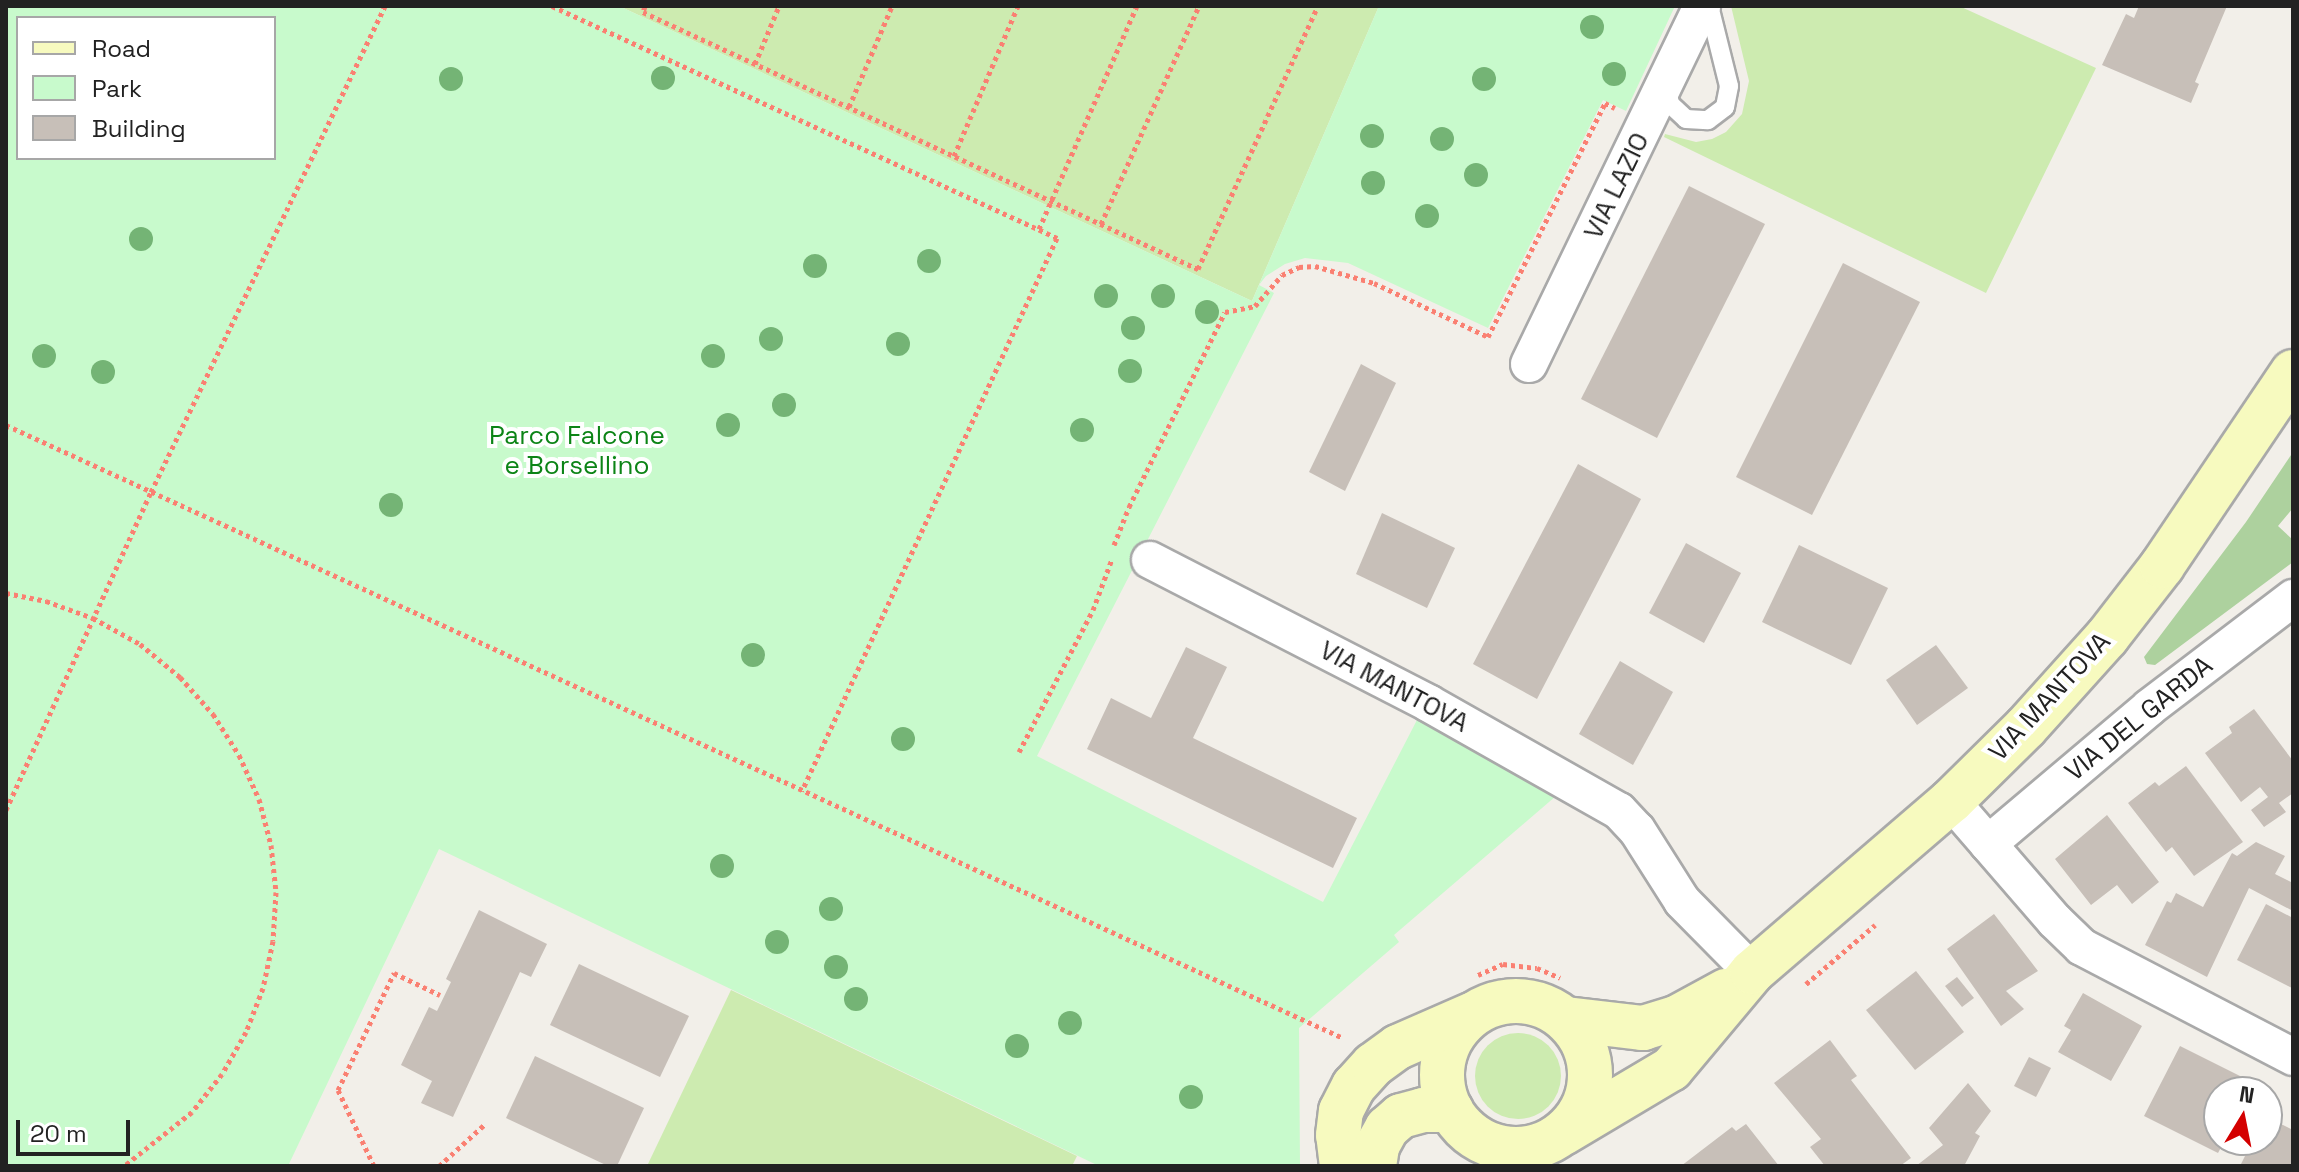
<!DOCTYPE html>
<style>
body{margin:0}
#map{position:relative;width:2299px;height:1172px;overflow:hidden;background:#f2efe9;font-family:"Space Grotesk",sans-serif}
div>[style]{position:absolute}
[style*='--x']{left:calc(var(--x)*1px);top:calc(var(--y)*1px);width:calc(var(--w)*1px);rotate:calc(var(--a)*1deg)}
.grass>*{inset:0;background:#cdebb0}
.round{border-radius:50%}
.forest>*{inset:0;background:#add19e}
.park>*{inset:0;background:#c8facc}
.building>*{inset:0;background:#c7bfb8}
.path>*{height:5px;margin-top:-2.5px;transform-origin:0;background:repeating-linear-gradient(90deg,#fa8072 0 4px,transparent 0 8px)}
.roads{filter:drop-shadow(2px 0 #a9a9a9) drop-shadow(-2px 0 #a9a9a9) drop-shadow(0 2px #a9a9a9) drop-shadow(0 -2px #a9a9a9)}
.lane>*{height:18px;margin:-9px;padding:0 9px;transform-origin:9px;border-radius:9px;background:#fff}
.street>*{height:36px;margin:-18px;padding:0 18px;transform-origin:18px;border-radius:18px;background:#fff}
.secondary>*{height:44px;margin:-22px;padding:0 22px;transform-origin:22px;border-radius:22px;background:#f7fabf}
.secondary>.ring{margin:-22px;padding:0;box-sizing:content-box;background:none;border:44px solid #f7fabf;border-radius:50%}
.trees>*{width:24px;height:24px;margin:-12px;border-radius:50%;background:#74b475}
span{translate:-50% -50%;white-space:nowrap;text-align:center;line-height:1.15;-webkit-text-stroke:8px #fff;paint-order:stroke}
.street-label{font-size:26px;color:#222}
.park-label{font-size:26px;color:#0c8416}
.frame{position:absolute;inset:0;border:8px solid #222;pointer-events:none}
.legend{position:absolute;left:16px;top:16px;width:260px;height:144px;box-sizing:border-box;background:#fff;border:2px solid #a7a7a7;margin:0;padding:10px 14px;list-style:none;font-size:24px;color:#222}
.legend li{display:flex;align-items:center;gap:16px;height:40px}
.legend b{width:40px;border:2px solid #a7a7a7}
.north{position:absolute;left:2203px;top:1076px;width:80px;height:80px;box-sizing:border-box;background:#fff;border:2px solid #a7a7a7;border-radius:50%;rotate:10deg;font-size:22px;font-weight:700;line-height:32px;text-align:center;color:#222}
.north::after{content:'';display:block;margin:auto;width:28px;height:36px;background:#d40000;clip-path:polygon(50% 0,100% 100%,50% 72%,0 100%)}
.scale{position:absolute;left:16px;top:1120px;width:114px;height:36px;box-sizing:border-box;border:4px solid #222;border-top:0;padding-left:10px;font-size:24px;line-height:28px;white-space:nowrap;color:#222;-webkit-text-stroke:6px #fff;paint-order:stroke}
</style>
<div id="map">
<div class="grass">
<div style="clip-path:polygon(619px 6px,1379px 6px,1252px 301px)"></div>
<div style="clip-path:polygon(1731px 6px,1959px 6px,2096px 68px,1986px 293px,1664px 137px,1665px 134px,1696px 142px,1712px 139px,1726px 132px,1742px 114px,1749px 81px)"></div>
<div style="clip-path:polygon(731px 990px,1077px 1156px,1072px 1166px,647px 1166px)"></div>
<div class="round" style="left:1475px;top:1033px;width:86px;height:86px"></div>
</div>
<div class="forest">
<div style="clip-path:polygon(2293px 452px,2293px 508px,2278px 526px,2293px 540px,2293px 562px,2155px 665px,2147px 664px,2144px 657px,2246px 522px)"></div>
</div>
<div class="park">
<div style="clip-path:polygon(evenodd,6px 6px,619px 6px,1252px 301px,1379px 6px,1675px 6px,1626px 111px,1603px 100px,1488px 328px,1348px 263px,1305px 258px,1285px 264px,1266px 276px,1259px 285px,1274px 293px,1037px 756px,1323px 902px,1418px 718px,1556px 796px,1394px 935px,1399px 942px,1299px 1028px,1300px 1166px,1099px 1166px,439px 849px,288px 1166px,6px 1166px,6px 6px,18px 18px,274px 18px,274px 158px,18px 158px,18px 18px)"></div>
</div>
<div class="building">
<div style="clip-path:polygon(2139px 6px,2227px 6px,2195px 82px,2199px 84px,2191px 103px,2102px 65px,2126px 14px,2134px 18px)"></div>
<div style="clip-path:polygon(1689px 186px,1765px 224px,1657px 438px,1581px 399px)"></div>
<div style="clip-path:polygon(1843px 263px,1920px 302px,1812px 515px,1736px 477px)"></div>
<div style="clip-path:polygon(1361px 364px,1396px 383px,1345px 491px,1309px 472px)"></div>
<div style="clip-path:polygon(1578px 464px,1641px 499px,1537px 699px,1473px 664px)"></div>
<div style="clip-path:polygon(1382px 513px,1455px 548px,1427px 608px,1356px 574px)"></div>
<div style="clip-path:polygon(1686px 543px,1741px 573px,1704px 643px,1649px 613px)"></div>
<div style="clip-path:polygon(1799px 545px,1888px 588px,1851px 665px,1762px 622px)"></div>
<div style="clip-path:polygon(1936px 645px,1968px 688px,1917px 725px,1886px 680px)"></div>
<div style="clip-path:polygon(1186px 647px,1227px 667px,1193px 738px,1357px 818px,1333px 868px,1087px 749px,1111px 698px,1151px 718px)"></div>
<div style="clip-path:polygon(1620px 661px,1673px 692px,1633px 765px,1579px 734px)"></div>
<div style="clip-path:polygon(2254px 709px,2293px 761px,2293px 793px,2279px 803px,2286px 812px,2264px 827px,2251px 810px,2268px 797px,2260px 787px,2241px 802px,2205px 753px,2232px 733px,2229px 727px)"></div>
<div style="clip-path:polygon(2186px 766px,2243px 842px,2194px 876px,2172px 847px,2166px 852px,2128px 803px,2155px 782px,2159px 786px)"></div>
<div style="clip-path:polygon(2107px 815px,2159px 882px,2132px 904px,2117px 885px,2091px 905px,2055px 859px)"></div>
<div style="clip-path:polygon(2256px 842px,2285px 856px,2275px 874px,2293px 883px,2293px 911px,2249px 888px,2207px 977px,2145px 945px,2167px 901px,2171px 903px,2176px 893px,2203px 907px,2232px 853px,2237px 856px)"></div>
<div style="clip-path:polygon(2266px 904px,2293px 918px,2292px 988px,2237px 960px)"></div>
<div style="clip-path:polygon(479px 910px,547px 944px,531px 977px,520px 972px,453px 1117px,421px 1103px,432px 1081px,401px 1065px,429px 1007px,437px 1011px,451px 982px,446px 979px)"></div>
<div style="clip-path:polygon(1994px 914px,2038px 971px,2006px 991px,2024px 1009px,2001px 1026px,1947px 949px)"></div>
<div style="clip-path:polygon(579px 964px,689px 1016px,660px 1077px,550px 1025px)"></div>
<div style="clip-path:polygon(1916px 971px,1964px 1032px,1915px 1070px,1866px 1010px)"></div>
<div style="clip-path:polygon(1957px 977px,1974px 998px,1962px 1007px,1945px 986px)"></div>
<div style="clip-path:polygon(2083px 993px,2142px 1026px,2111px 1081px,2058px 1052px,2071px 1030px,2064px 1026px)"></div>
<div style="clip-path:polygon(1830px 1040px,1857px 1076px,1851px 1080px,1911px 1158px,1900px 1166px,1825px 1166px,1810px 1147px,1821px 1139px,1774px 1083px)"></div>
<div style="clip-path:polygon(2180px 1046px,2254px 1083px,2250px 1092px,2219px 1092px,2219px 1140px,2225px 1140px,2218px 1153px,2144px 1116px)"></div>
<div style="clip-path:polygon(535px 1056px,644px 1108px,617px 1166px,608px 1166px,506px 1118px)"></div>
<div style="clip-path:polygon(2029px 1057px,2051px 1068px,2036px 1097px,2014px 1086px)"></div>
<div style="clip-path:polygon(1968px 1083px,1991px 1111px,1975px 1133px,1980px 1136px,1964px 1166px,1916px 1166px,1943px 1145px,1929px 1128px)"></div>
<div style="clip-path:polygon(2267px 1117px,2293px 1130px,2293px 1166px,2240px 1166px,2253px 1140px,2267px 1140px)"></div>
<div style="clip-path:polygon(1746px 1124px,1779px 1166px,1681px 1166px,1732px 1127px,1736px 1131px)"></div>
</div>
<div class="path">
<div style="--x:552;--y:6;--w:556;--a:24.67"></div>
<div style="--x:1057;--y:238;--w:609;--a:114.76"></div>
<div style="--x:645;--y:6;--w:6;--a:108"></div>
<div style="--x:643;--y:12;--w:612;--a:24.85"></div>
<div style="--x:1198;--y:269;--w:289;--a:-65.5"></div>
<div style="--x:755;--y:64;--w:63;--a:-67.5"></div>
<div style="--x:849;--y:107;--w:110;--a:-66.9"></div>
<div style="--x:954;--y:156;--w:163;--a:-66.9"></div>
<div style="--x:1101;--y:224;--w:239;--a:-65.8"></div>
<div style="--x:1039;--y:229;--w:244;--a:-66.3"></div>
<div style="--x:6;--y:425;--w:1471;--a:24.63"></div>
<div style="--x:1114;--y:545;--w:41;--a:-68.5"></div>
<div style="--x:1129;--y:507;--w:217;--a:-63.8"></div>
<div style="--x:1225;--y:312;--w:31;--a:-11"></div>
<div style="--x:1255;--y:306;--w:41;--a:-48.9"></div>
<div style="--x:1282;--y:275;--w:19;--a:-25"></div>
<div style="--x:1299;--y:267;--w:16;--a:-4"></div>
<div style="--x:1315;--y:266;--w:61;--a:16.1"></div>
<div style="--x:1374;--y:283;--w:126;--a:25.3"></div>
<div style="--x:1488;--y:337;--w:262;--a:-63.4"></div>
<div style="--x:1605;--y:103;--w:11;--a:27"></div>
<div style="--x:6;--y:593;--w:41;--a:11.3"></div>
<div style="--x:46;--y:601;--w:50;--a:19.9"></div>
<div style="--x:93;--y:618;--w:54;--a:29"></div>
<div style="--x:140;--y:644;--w:52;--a:39.5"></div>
<div style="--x:180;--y:677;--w:50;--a:48.3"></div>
<div style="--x:213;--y:714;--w:49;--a:57.6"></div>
<div style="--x:239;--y:755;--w:48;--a:65.6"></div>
<div style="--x:259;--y:799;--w:48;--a:75.4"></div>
<div style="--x:271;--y:845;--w:47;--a:83.9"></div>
<div style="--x:276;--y:892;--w:49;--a:93.5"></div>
<div style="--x:273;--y:941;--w:48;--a:102"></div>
<div style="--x:263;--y:988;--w:47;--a:111.1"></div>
<div style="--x:246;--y:1032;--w:48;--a:119.7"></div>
<div style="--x:222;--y:1074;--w:48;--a:128.3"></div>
<div style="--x:192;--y:1112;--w:87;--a:141.5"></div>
<div style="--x:1019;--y:752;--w:160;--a:-62.5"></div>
<div style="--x:1093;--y:610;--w:54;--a:-69.6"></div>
<div style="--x:6;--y:810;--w:349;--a:-65.5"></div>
<div style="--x:151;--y:492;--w:539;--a:-64.29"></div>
<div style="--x:1478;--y:975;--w:27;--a:-24"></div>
<div style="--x:1503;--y:964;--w:34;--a:7"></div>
<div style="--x:1537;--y:968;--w:25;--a:23"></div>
<div style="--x:1806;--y:984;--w:91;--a:-40.5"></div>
<div style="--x:374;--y:1166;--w:84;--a:-115.3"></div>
<div style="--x:338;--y:1090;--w:130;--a:-64.4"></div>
<div style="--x:394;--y:973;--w:51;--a:25.6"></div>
<div style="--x:439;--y:1166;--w:61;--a:-42.3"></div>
</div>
<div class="roads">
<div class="lane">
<div style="--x:1667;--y:86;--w:18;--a:81"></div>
<div style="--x:1670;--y:104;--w:22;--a:43"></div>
<div style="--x:1686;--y:119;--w:22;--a:3"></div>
<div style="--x:1708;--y:120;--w:21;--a:-37"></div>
<div style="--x:1725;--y:107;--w:21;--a:-79"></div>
<div style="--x:1729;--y:86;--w:82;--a:-104"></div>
</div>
<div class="street">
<div style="--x:1529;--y:364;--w:398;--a:-64.2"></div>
<div style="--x:1150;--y:560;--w:313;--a:27.2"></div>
<div style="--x:1428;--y:703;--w:219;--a:29.5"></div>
<div style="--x:1619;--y:811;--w:26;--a:47"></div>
<div style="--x:1637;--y:830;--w:84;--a:57.6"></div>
<div style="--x:1682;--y:901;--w:100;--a:45.4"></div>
<div style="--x:1951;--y:801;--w:159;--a:49.1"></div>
<div style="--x:2055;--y:921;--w:37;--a:44"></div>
<div style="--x:2082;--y:947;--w:238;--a:27.5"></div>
<div style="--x:1988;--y:844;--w:212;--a:-40.2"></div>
<div style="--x:2150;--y:707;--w:180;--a:-37.3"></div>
</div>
<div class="secondary">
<div class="ring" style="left:1442px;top:1001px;width:104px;height:104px"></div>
<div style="--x:1566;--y:1019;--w:78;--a:6.7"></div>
<div style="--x:1643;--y:1028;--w:34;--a:-17"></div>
<div style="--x:1676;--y:1018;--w:57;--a:-28.4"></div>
<div style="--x:1563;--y:1133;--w:126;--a:-30.7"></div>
<div style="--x:1671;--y:1069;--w:126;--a:-50.1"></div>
<div style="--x:1752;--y:972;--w:262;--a:-40.7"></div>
<div style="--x:1951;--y:801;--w:105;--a:-44.6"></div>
<div style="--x:2026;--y:727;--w:121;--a:-48"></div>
<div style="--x:2107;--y:637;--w:90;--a:-52.2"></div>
<div style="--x:2162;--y:566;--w:234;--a:-56"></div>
<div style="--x:1342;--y:1166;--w:31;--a:-97"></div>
<div style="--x:1338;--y:1135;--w:24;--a:-83"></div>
<div style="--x:1341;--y:1111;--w:28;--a:-63"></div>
<div style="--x:1354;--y:1086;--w:28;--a:-48"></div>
<div style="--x:1373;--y:1065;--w:31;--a:-36"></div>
<div style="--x:1398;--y:1047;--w:80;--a:-23.7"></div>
<div style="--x:1374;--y:1166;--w:20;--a:-81"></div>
<div style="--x:1377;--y:1146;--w:21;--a:-61"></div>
<div style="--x:1387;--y:1128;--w:18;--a:-41"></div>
<div style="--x:1401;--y:1116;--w:23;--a:-15"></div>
<div style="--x:1423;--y:1110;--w:28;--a:0"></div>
</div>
</div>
<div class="trees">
<div style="left:1592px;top:27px"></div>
<div style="left:1614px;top:74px"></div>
<div style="left:663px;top:78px"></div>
<div style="left:451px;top:79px"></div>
<div style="left:1484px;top:79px"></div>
<div style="left:1372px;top:136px"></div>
<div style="left:1442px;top:139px"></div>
<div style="left:1476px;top:175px"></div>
<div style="left:1373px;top:183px"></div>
<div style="left:1427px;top:216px"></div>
<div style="left:141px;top:239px"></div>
<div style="left:929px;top:261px"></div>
<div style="left:815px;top:266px"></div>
<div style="left:1106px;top:296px"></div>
<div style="left:1163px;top:296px"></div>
<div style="left:1207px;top:312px"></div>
<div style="left:1133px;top:328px"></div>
<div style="left:771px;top:339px"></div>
<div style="left:898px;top:344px"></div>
<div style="left:44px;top:356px"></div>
<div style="left:713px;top:356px"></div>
<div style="left:1130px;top:371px"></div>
<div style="left:103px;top:372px"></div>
<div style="left:784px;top:405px"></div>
<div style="left:728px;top:425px"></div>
<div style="left:1082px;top:430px"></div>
<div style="left:391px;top:505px"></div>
<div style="left:753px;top:655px"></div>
<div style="left:903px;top:739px"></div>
<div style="left:722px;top:866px"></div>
<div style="left:831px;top:909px"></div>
<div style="left:777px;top:942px"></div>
<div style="left:836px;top:967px"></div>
<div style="left:856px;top:999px"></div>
<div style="left:1070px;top:1023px"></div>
<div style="left:1017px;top:1046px"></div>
<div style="left:1191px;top:1097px"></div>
</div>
<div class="street-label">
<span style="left:1617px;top:186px;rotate:-64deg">VIA LAZIO</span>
<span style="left:1394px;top:687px;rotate:28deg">VIA MANTOVA</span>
<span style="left:2050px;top:697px;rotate:-47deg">VIA MANTOVA</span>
<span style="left:2139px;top:719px;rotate:-39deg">VIA DEL GARDA</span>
</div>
<div class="park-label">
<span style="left:577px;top:451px">Parco Falcone<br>e Borsellino</span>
</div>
<div class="frame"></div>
<ul class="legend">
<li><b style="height:10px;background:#f7fabf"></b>Road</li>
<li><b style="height:22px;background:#c8facc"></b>Park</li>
<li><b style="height:22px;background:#c7bfb8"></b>Building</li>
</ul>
<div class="north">N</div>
<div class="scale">20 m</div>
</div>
